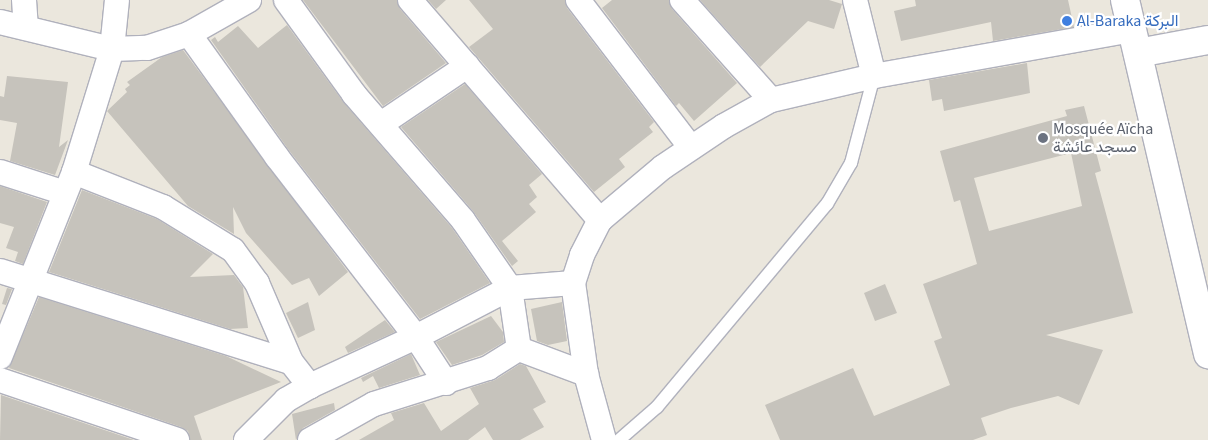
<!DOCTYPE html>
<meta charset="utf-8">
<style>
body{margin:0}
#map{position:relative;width:1208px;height:440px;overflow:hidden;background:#ebe7dd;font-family:"Source Sans 3",Vazirmatn,sans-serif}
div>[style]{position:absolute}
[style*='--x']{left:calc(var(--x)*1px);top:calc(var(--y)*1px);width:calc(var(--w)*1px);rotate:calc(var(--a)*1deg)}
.building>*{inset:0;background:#c6c3bc}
.roads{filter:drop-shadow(1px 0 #b0b1bc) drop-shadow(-1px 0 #b0b1bc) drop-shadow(0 1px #b0b1bc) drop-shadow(0 -1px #b0b1bc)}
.lane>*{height:12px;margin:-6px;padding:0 6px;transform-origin:6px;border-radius:6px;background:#fff}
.street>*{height:24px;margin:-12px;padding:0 12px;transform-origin:12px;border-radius:12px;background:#fff}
.secondary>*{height:28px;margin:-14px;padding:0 14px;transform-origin:14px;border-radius:14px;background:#fff}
.dots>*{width:14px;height:14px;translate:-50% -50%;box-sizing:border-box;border:2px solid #fff;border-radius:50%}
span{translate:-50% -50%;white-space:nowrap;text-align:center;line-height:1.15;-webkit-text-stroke:4.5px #fff;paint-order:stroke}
.shop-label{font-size:16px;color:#366cbe}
.left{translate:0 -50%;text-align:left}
.worship-label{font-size:16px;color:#5b616d}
</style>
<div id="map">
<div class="building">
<div style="clip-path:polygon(303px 0,397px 0,400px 9px,446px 63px,383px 106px)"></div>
<div style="clip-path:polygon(428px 0,446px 0,436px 9px)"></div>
<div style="clip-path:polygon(469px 0,565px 0,567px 8px,654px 122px,649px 127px,653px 132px,619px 159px,625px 167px,594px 192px,469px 47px,493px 29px)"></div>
<div style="clip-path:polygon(612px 0,669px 0,672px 9px,737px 83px,694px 121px,679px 103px,676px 106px,602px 8px)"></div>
<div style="clip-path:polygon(700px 0,829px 0,842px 4px,834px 29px,808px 21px,760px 67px)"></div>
<div style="clip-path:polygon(915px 0,1068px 0,1074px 27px,993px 41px,991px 22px,901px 41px,894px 11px,916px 6px)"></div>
<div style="clip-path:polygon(287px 25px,344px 103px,452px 228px,490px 283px,420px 319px,288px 149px,211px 40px,215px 37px,218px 42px,238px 26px,258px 48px)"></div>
<div style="clip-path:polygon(183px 50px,348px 272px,319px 296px,309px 278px,292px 285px,246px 233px,233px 207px,234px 234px,188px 206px,107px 111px,127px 92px,125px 89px,130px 85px,127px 82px,162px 57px)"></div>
<div style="clip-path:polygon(1027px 63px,1030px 93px,944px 111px,942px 99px,932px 101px,929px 80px)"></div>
<div style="clip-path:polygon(7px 76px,68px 82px,59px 147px,68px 140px,55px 175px,10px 161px,17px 123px,0 120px,0 96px,4px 97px)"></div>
<div style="clip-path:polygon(465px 84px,542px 174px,529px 185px,537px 197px,529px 204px,536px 212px,502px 241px,518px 261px,512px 266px,473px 211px,401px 127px)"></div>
<div style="clip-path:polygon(evenodd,1084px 106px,1101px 171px,1095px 173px,1133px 313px,1046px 335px,1103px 350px,1079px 405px,1058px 396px,1011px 408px,981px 418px,987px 435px,973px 440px,780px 440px,765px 405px,853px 368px,874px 416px,950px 385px,934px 341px,942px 338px,923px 284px,977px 264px,960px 200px,954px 202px,940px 151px,1067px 116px,1065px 110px,1084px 106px,1071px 153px,1082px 206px,989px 231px,974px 178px,1071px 153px)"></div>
<div style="clip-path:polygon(0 186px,47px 202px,23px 264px,15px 261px,18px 252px,6px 248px,14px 227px,0 223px)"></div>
<div style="clip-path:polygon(82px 190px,157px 219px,213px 254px,190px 277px,234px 275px,243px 287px,248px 328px,230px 329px,49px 272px)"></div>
<div style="clip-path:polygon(885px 284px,897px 313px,875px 321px,864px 293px)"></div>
<div style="clip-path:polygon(7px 288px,12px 289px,6px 305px,2px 304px)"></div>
<div style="clip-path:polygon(39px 297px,226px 356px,281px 382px,194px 416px,202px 440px,190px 440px,188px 431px,181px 427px,9px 368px)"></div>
<div style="clip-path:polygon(308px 302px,315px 330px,298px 338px,286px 313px)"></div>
<div style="clip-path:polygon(562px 302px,567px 341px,548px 345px,537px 341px,531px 309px)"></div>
<div style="clip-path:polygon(491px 316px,503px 332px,504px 342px,482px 355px,452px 365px,436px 342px)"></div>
<div style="clip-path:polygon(385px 320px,395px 332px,348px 353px,345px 347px)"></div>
<div style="clip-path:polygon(411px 354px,420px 375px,379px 388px,373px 376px,363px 382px,361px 378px)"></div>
<div style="clip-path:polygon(520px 364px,526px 366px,546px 402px,533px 409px,544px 427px,520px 440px,493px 440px,485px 427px,468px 440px,359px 440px,394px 420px,391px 413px,424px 403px,441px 431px,479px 404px,470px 388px,495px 380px)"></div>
<div style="clip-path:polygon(1px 395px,134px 440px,0 440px)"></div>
<div style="clip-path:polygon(334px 403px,335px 410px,303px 428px,296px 440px,292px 414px)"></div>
</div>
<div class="roads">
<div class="lane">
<div style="--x:619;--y:440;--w:50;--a:-41"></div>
<div style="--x:657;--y:407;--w:265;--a:-50.1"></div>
<div style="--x:827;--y:204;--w:48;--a:-59.7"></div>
<div style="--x:851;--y:163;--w:90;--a:-75.2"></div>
</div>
<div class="street">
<div style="--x:24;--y:0;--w:28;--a:86"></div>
<div style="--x:410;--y:0;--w:291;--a:49.2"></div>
<div style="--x:578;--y:0;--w:186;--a:52.6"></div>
<div style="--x:682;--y:0;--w:134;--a:48.3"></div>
<div style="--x:855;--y:0;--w:78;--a:76"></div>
<div style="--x:0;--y:22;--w:115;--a:13.6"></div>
<div style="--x:112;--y:49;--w:35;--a:-2"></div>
<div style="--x:147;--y:48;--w:44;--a:-18.4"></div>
<div style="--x:189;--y:34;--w:69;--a:-29.5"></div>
<div style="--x:189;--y:34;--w:151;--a:54.4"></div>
<div style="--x:277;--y:157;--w:227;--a:52.3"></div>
<div style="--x:416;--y:337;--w:55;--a:56.9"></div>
<div style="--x:381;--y:124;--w:104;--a:-34"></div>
<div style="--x:0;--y:172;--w:68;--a:17.9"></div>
<div style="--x:74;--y:172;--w:96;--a:21.5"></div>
<div style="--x:163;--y:207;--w:82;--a:31.6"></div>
<div style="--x:233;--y:250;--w:41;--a:54"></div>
<div style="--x:257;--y:283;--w:86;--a:66.7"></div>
<div style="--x:291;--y:362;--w:31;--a:52"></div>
<div style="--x:0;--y:271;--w:305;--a:17.4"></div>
<div style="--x:519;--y:349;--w:72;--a:20.5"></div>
<div style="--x:0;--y:357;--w:199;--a:-68.2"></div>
<div style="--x:74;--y:172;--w:129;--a:-72.8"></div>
<div style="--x:112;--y:49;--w:49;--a:-84.2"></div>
<div style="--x:0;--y:380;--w:187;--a:18.7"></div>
<div style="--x:246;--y:440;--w:57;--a:-45"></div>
<div style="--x:286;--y:400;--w:28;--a:-30"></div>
<div style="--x:310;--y:386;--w:117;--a:-24.8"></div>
<div style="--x:416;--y:337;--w:106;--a:-27.5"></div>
<div style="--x:510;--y:288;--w:83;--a:-124.7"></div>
<div style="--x:463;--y:220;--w:167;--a:-130.9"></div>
<div style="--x:354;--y:94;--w:116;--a:-125.9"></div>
<div style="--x:310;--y:440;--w:73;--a:-29.4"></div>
<div style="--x:374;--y:404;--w:120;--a:-17.5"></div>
<div style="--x:488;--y:368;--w:36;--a:-32"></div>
<div style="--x:519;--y:349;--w:62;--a:-98.4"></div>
<div style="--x:510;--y:288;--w:63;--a:-4.5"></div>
<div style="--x:604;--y:440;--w:68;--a:-105.3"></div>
<div style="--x:586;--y:374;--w:92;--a:-98.1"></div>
<div style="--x:573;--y:283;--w:29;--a:-72"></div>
<div style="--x:582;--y:255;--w:39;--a:-63"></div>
<div style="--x:600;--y:220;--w:82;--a:-40.1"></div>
<div style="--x:663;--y:167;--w:73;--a:-33.9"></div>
<div style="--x:724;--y:126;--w:54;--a:-29"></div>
<div style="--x:771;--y:100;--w:106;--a:-13.1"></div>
<div style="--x:874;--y:76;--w:263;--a:-10.1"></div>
</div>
<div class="secondary">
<div style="--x:1125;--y:0;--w:364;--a:76.8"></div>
<div style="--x:1138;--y:53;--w:71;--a:-10.5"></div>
</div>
</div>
<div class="dots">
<div style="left:1067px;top:21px;background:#3f7fe0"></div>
<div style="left:1043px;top:138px;background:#6b7280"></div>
</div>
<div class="shop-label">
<span class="left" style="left:1077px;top:21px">Al-Baraka البركة</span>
</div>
<div class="worship-label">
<span class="left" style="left:1053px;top:138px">Mosquée Aïcha<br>مسجد عائشة</span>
</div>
</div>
